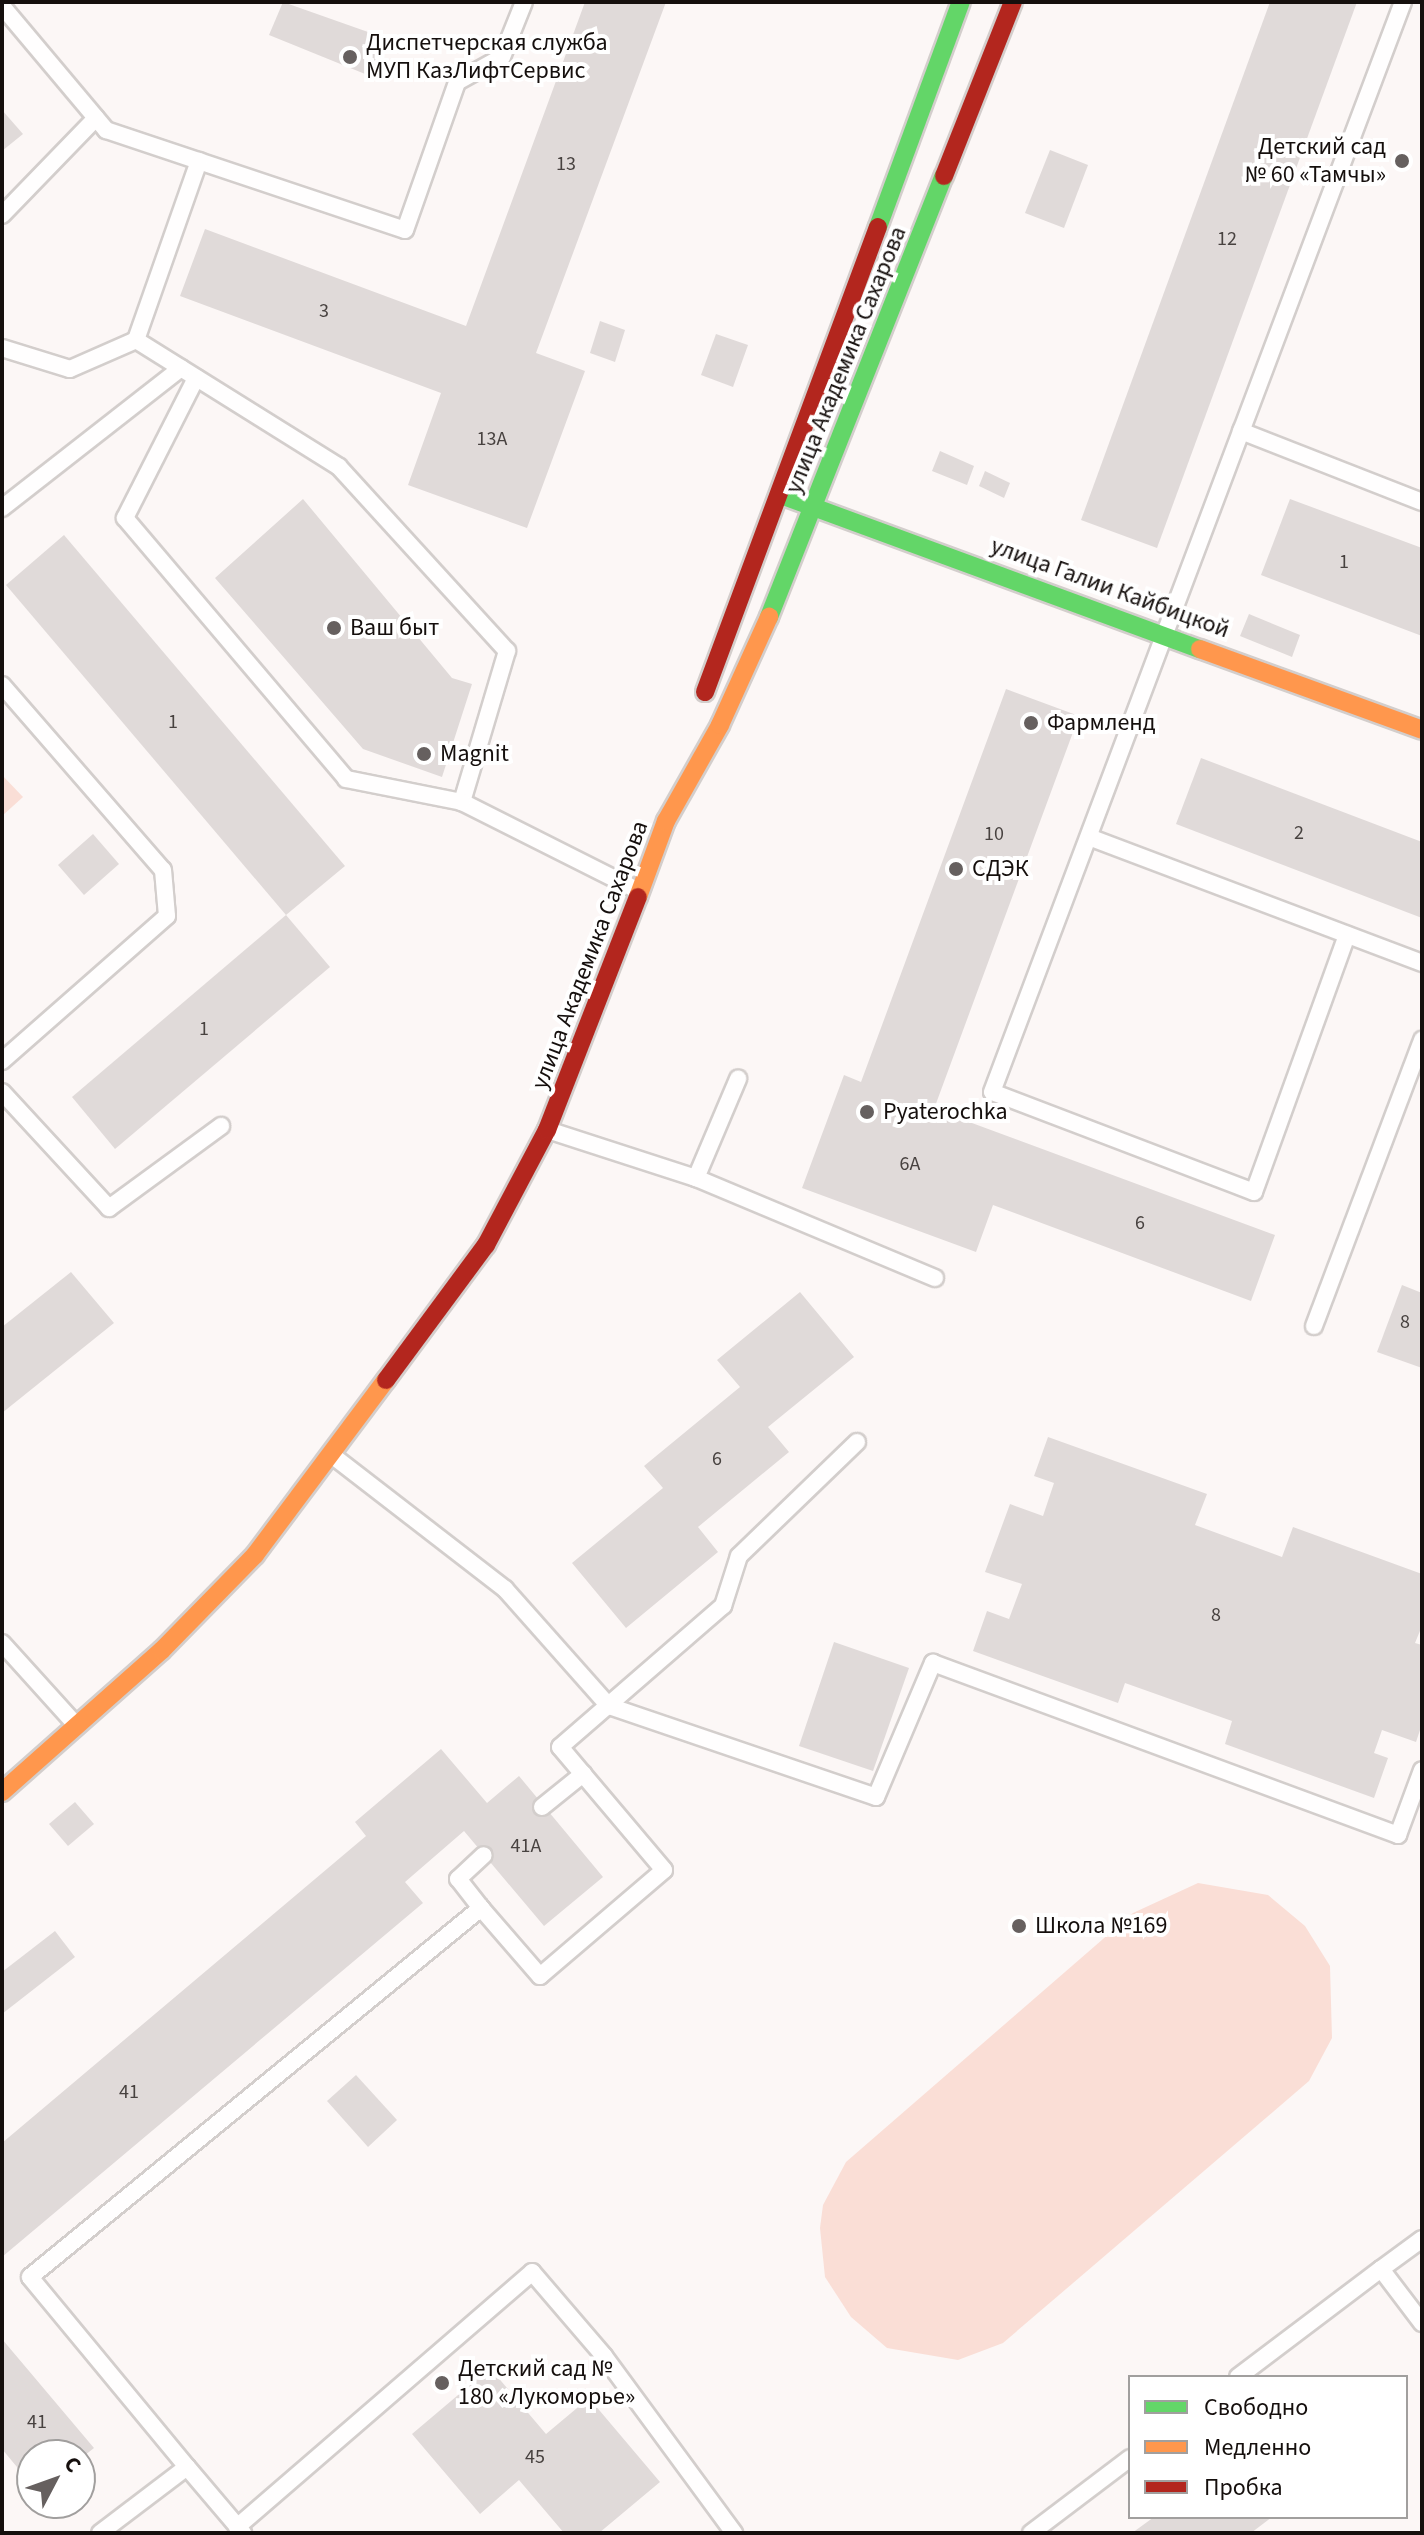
<!DOCTYPE html>
<meta charset="utf-8">
<style>
body{margin:0}
#map{position:relative;width:1424px;height:2535px;overflow:hidden;background:#fcf7f6;font-family:"Source Sans 3",sans-serif}
div>[style]{position:absolute}
[style*='--x']{left:calc(var(--x)*1px);top:calc(var(--y)*1px);width:calc(var(--w)*1px);rotate:calc(var(--a)*1deg)}
.green>*{inset:0;background:#faded6}
.building>*{inset:0;background:#e0dad9}
.roads{filter:drop-shadow(2px 0 #d3cecc) drop-shadow(-2px 0 #d3cecc) drop-shadow(0 2px #d3cecc) drop-shadow(0 -2px #d3cecc)}
.lane>*{height:16px;margin:-8px;padding:0 8px;transform-origin:8px;border-radius:8px;background:#fffefe}
.fast>*{height:18px;margin:-9px;padding:0 9px;transform-origin:9px;border-radius:9px;background:#63d668}
.slow>*{height:18px;margin:-9px;padding:0 9px;transform-origin:9px;border-radius:9px;background:#ff974d}
.jam>*{height:18px;margin:-9px;padding:0 9px;transform-origin:9px;border-radius:9px;background:#b3261e}
.dots>*{width:22px;height:22px;translate:-50% -50%;box-sizing:border-box;border:4px solid #fff;border-radius:50%}
span{translate:-50% -50%;white-space:nowrap;text-align:center;line-height:1.15;-webkit-text-stroke:8px #fff;paint-order:stroke}
.number-label{font-size:20px;color:#484240}
.number-label span{-webkit-text-stroke-width:0}
.poi-label{font-size:24px;color:#150f0d}
.left{translate:0 -50%;text-align:left}
.right{translate:-100% -50%;text-align:right}
.street-label{font-size:24px;color:#150f0d}
.frame{position:absolute;inset:0;border:4px solid #150f0d;pointer-events:none}
.legend{position:absolute;left:1128px;top:2375px;width:280px;height:144px;box-sizing:border-box;background:#fff;border:2px solid #a19f9e;margin:0;padding:10px 14px;list-style:none;font-size:24px;color:#150f0d}
.legend li{display:flex;align-items:center;gap:16px;height:40px}
.legend b{width:40px;border:2px solid #a19f9e}
.north{position:absolute;left:16px;top:2439px;width:80px;height:80px;box-sizing:border-box;background:#fff;border:2px solid #a19f9e;border-radius:50%;rotate:49deg;font-size:22px;font-weight:700;line-height:32px;text-align:center;color:#150f0d}
.north::after{content:'';display:block;margin:auto;width:28px;height:36px;background:#66605f;clip-path:polygon(50% 0,100% 100%,50% 72%,0 100%)}
</style>
<div id="map">
<div class="green">
<div style="clip-path:polygon(2px 775px,23px 797px,2px 816px)"></div>
<div style="clip-path:polygon(1198px 1883px,1268px 1895px,1305px 1926px,1330px 1966px,1332px 2038px,1309px 2081px,1003px 2343px,958px 2360px,887px 2348px,851px 2317px,825px 2277px,820px 2228px,823px 2205px,846px 2162px,1133px 1913px)"></div>
</div>
<div class="building">
<div style="clip-path:polygon(283px 2px,385px 38px,370px 76px,269px 35px)"></div>
<div style="clip-path:polygon(585px 2px,666px 2px,536px 353px,585px 371px,527px 528px,408px 485px,441px 393px,180px 296px,205px 229px,466px 326px)"></div>
<div style="clip-path:polygon(1270px 2px,1357px 2px,1157px 548px,1081px 520px)"></div>
<div style="clip-path:polygon(2px 110px,23px 134px,2px 151px)"></div>
<div style="clip-path:polygon(1050px 150px,1088px 165px,1064px 228px,1025px 213px)"></div>
<div style="clip-path:polygon(600px 321px,625px 330px,615px 362px,590px 353px)"></div>
<div style="clip-path:polygon(716px 334px,748px 345px,733px 387px,701px 375px)"></div>
<div style="clip-path:polygon(940px 451px,974px 466px,967px 485px,932px 471px)"></div>
<div style="clip-path:polygon(985px 471px,1010px 483px,1004px 498px,979px 486px)"></div>
<div style="clip-path:polygon(303px 499px,452px 678px,472px 684px,442px 777px,363px 749px,215px 578px)"></div>
<div style="clip-path:polygon(1290px 499px,1422px 548px,1422px 636px,1261px 575px)"></div>
<div style="clip-path:polygon(64px 535px,345px 866px,286px 915px,6px 585px)"></div>
<div style="clip-path:polygon(1249px 614px,1300px 635px,1292px 657px,1240px 636px)"></div>
<div style="clip-path:polygon(1006px 689px,1079px 716px,934px 1109px,1275px 1235px,1251px 1301px,993px 1205px,976px 1252px,802px 1188px,844px 1075px,861px 1082px)"></div>
<div style="clip-path:polygon(1201px 758px,1422px 842px,1422px 918px,1176px 824px)"></div>
<div style="clip-path:polygon(93px 834px,119px 864px,84px 895px,58px 865px)"></div>
<div style="clip-path:polygon(286px 915px,330px 967px,115px 1149px,72px 1097px)"></div>
<div style="clip-path:polygon(71px 1272px,114px 1323px,2px 1413px,2px 1327px)"></div>
<div style="clip-path:polygon(1402px 1285px,1422px 1293px,1422px 1368px,1377px 1352px)"></div>
<div style="clip-path:polygon(800px 1292px,854px 1357px,768px 1427px,789px 1452px,698px 1527px,718px 1552px,626px 1628px,572px 1563px,663px 1488px,644px 1466px,740px 1387px,717px 1360px)"></div>
<div style="clip-path:polygon(1048px 1437px,1207px 1494px,1195px 1525px,1282px 1557px,1293px 1527px,1422px 1574px,1422px 1626px,1415px 1643px,1422px 1645px,1422px 1724px,1416px 1742px,1382px 1730px,1374px 1753px,1388px 1758px,1374px 1798px,1225px 1744px,1232px 1721px,1125px 1683px,1118px 1703px,973px 1651px,987px 1611px,1009px 1619px,1022px 1584px,985px 1572px,1010px 1504px,1043px 1516px,1054px 1483px,1034px 1476px)"></div>
<div style="clip-path:polygon(834px 1642px,909px 1668px,873px 1771px,799px 1746px)"></div>
<div style="clip-path:polygon(441px 1749px,487px 1803px,519px 1776px,603px 1877px,544px 1926px,464px 1831px,405px 1882px,423px 1903px,2px 2257px,2px 2143px,366px 1836px,355px 1822px)"></div>
<div style="clip-path:polygon(75px 1802px,94px 1824px,68px 1846px,49px 1824px)"></div>
<div style="clip-path:polygon(55px 1931px,75px 1957px,2px 2014px,2px 1972px)"></div>
<div style="clip-path:polygon(356px 2075px,397px 2120px,368px 2147px,327px 2101px)"></div>
<div style="clip-path:polygon(2px 2339px,94px 2448px,80px 2459px,80px 2455px,32px 2455px,32px 2485px,2px 2449px)"></div>
<div style="clip-path:polygon(490px 2368px,546px 2434px,589px 2398px,660px 2482px,599px 2533px,564px 2533px,519px 2480px,480px 2514px,412px 2434px)"></div>
<div style="clip-path:polygon(1154px 2517px,1272px 2517px,1251px 2533px,1132px 2533px)"></div>
</div>
<div class="roads">
<div class="lane">
<div style="--x:2;--y:6;--w:162;--a:50"></div>
<div style="--x:106;--y:130;--w:315;--a:18.5"></div>
<div style="--x:405;--y:230;--w:157;--a:-70.6"></div>
<div style="--x:457;--y:82;--w:51;--a:-29.1"></div>
<div style="--x:502;--y:57;--w:59;--a:-68.2"></div>
<div style="--x:199;--y:161;--w:190;--a:109.4"></div>
<div style="--x:136;--y:340;--w:239;--a:32"></div>
<div style="--x:339;--y:467;--w:249;--a:47.6"></div>
<div style="--x:507;--y:651;--w:158;--a:106.6"></div>
<div style="--x:462;--y:802;--w:196;--a:26.7"></div>
<div style="--x:2;--y:215;--w:135;--a:-45.9"></div>
<div style="--x:2;--y:348;--w:71;--a:17.2"></div>
<div style="--x:70;--y:369;--w:72;--a:-23.7"></div>
<div style="--x:196;--y:378;--w:157;--a:116.9"></div>
<div style="--x:125;--y:518;--w:342;--a:49.7"></div>
<div style="--x:346;--y:779;--w:118;--a:11.2"></div>
<div style="--x:1241;--y:431;--w:194;--a:21.4"></div>
<div style="--x:2;--y:508;--w:227;--a:-38"></div>
<div style="--x:2;--y:685;--w:245;--a:49"></div>
<div style="--x:163;--y:870;--w:46;--a:85"></div>
<div style="--x:167;--y:916;--w:220;--a:138.7"></div>
<div style="--x:1089;--y:837;--w:356;--a:20.7"></div>
<div style="--x:1347;--y:935;--w:273;--a:109.9"></div>
<div style="--x:1254;--y:1192;--w:280;--a:-159.1"></div>
<div style="--x:992;--y:1092;--w:1165;--a:-69.34"></div>
<div style="--x:2;--y:1092;--w:158;--a:47.3"></div>
<div style="--x:109;--y:1208;--w:139;--a:-36.2"></div>
<div style="--x:548;--y:1130;--w:156;--a:18"></div>
<div style="--x:696;--y:1178;--w:259;--a:22.7"></div>
<div style="--x:696;--y:1178;--w:108;--a:-67"></div>
<div style="--x:1314;--y:1326;--w:306;--a:-69.3"></div>
<div style="--x:333;--y:1456;--w:217;--a:37.7"></div>
<div style="--x:505;--y:1589;--w:157;--a:48.4"></div>
<div style="--x:609;--y:1706;--w:282;--a:18.8"></div>
<div style="--x:876;--y:1797;--w:146;--a:-67"></div>
<div style="--x:933;--y:1663;--w:496;--a:20.3"></div>
<div style="--x:1398;--y:1835;--w:69;--a:-69.7"></div>
<div style="--x:2;--y:1643;--w:110;--a:47.9"></div>
<div style="--x:542;--y:1807;--w:53;--a:-38.8"></div>
<div style="--x:481;--y:1908;--w:37;--a:-128"></div>
<div style="--x:458;--y:1879;--w:35;--a:-43"></div>
<div style="--x:1422;--y:2239;--w:51;--a:143.8"></div>
<div style="--x:1381;--y:2269;--w:68;--a:52.8"></div>
<div style="--x:1238;--y:2377;--w:179;--a:-37.1"></div>
<div style="--x:187;--y:2467;--w:246;--a:-129.6"></div>
<div style="--x:30;--y:2277;--w:583;--a:-39.29"></div>
<div style="--x:481;--y:1908;--w:90;--a:49.1"></div>
<div style="--x:540;--y:1976;--w:163;--a:-40.5"></div>
<div style="--x:664;--y:1870;--w:161;--a:-130.2"></div>
<div style="--x:560;--y:1747;--w:216;--a:-40.9"></div>
<div style="--x:723;--y:1606;--w:52;--a:-72.3"></div>
<div style="--x:739;--y:1556;--w:164;--a:-44"></div>
<div style="--x:237;--y:2527;--w:390;--a:-40.8"></div>
<div style="--x:532;--y:2272;--w:111;--a:49.4"></div>
<div style="--x:604;--y:2356;--w:220;--a:53.7"></div>
<div style="--x:100;--y:2533;--w:109;--a:-37.2"></div>
<div style="--x:187;--y:2467;--w:87;--a:49.7"></div>
<div style="--x:1031;--y:2533;--w:124;--a:-37.1"></div>
</div>
<div class="fast">
<div style="--x:878;--y:227;--w:240;--a:-69.8"></div>
<div style="--x:786;--y:497;--w:441;--a:20.2"></div>
<div style="--x:769;--y:617;--w:474;--a:-68.4"></div>
</div>
<div class="slow">
<div style="--x:1200;--y:649;--w:236;--a:20"></div>
<div style="--x:638;--y:897;--w:81;--a:-69.8"></div>
<div style="--x:666;--y:821;--w:110;--a:-60.6"></div>
<div style="--x:720;--y:725;--w:119;--a:-65.6"></div>
<div style="--x:2;--y:1792;--w:214;--a:-41.6"></div>
<div style="--x:162;--y:1650;--w:133;--a:-45.6"></div>
<div style="--x:255;--y:1555;--w:219;--a:-53.2"></div>
</div>
<div class="jam">
<div style="--x:944;--y:176;--w:187;--a:-68.4"></div>
<div style="--x:705;--y:692;--w:496;--a:-69.6"></div>
<div style="--x:386;--y:1380;--w:168;--a:-53.5"></div>
<div style="--x:486;--y:1245;--w:130;--a:-62.1"></div>
<div style="--x:547;--y:1130;--w:250;--a:-68.7"></div>
</div>
</div>
<div class="dots">
<div style="left:350px;top:57px;background:#66605f"></div>
<div style="left:1402px;top:161px;background:#66605f"></div>
<div style="left:334px;top:628px;background:#66605f"></div>
<div style="left:1031px;top:723px;background:#66605f"></div>
<div style="left:424px;top:754px;background:#66605f"></div>
<div style="left:956px;top:869px;background:#66605f"></div>
<div style="left:867px;top:1112px;background:#66605f"></div>
<div style="left:1019px;top:1926px;background:#66605f"></div>
<div style="left:442px;top:2383px;background:#66605f"></div>
</div>
<div class="number-label">
<span style="left:566px;top:164px">13</span>
<span style="left:1227px;top:239px">12</span>
<span style="left:324px;top:311px">3</span>
<span style="left:492px;top:439px">13А</span>
<span style="left:1344px;top:562px">1</span>
<span style="left:173px;top:722px">1</span>
<span style="left:1299px;top:833px">2</span>
<span style="left:994px;top:834px">10</span>
<span style="left:204px;top:1029px">1</span>
<span style="left:910px;top:1164px">6А</span>
<span style="left:1140px;top:1223px">6</span>
<span style="left:1405px;top:1322px">8</span>
<span style="left:717px;top:1459px">6</span>
<span style="left:1216px;top:1615px">8</span>
<span style="left:526px;top:1846px">41А</span>
<span style="left:129px;top:2092px">41</span>
<span style="left:37px;top:2422px">41</span>
<span style="left:535px;top:2457px">45</span>
</div>
<div class="poi-label">
<span class="left" style="left:366px;top:57px">Диспетчерская служба<br>МУП КазЛифтСервис</span>
<span class="right" style="left:1386px;top:161px">Детский сад<br>№ 60 «Тамчы»</span>
<span class="left" style="left:350px;top:628px">Ваш быт</span>
<span class="left" style="left:1047px;top:723px">Фармленд</span>
<span class="left" style="left:440px;top:754px">Magnit</span>
<span class="left" style="left:972px;top:869px">СДЭК</span>
<span class="left" style="left:883px;top:1112px">Pyaterochka</span>
<span class="left" style="left:1035px;top:1926px">Школа №169</span>
<span class="left" style="left:458px;top:2383px">Детский сад №<br>180 «Лукоморье»</span>
</div>
<div class="street-label">
<span style="left:846px;top:360px;rotate:-68deg">улица Академика Сахарова</span>
<span style="left:1110px;top:588px;rotate:20deg">улица Галии Кайбицкой</span>
<span style="left:590px;top:955px;rotate:-69deg">улица Академика Сахарова</span>
</div>
<div class="frame"></div>
<ul class="legend">
<li><b style="height:10px;background:#63d668"></b>Свободно</li>
<li><b style="height:10px;background:#ff974d"></b>Медленно</li>
<li><b style="height:10px;background:#b3261e"></b>Пробка</li>
</ul>
<div class="north">С</div>
</div>
